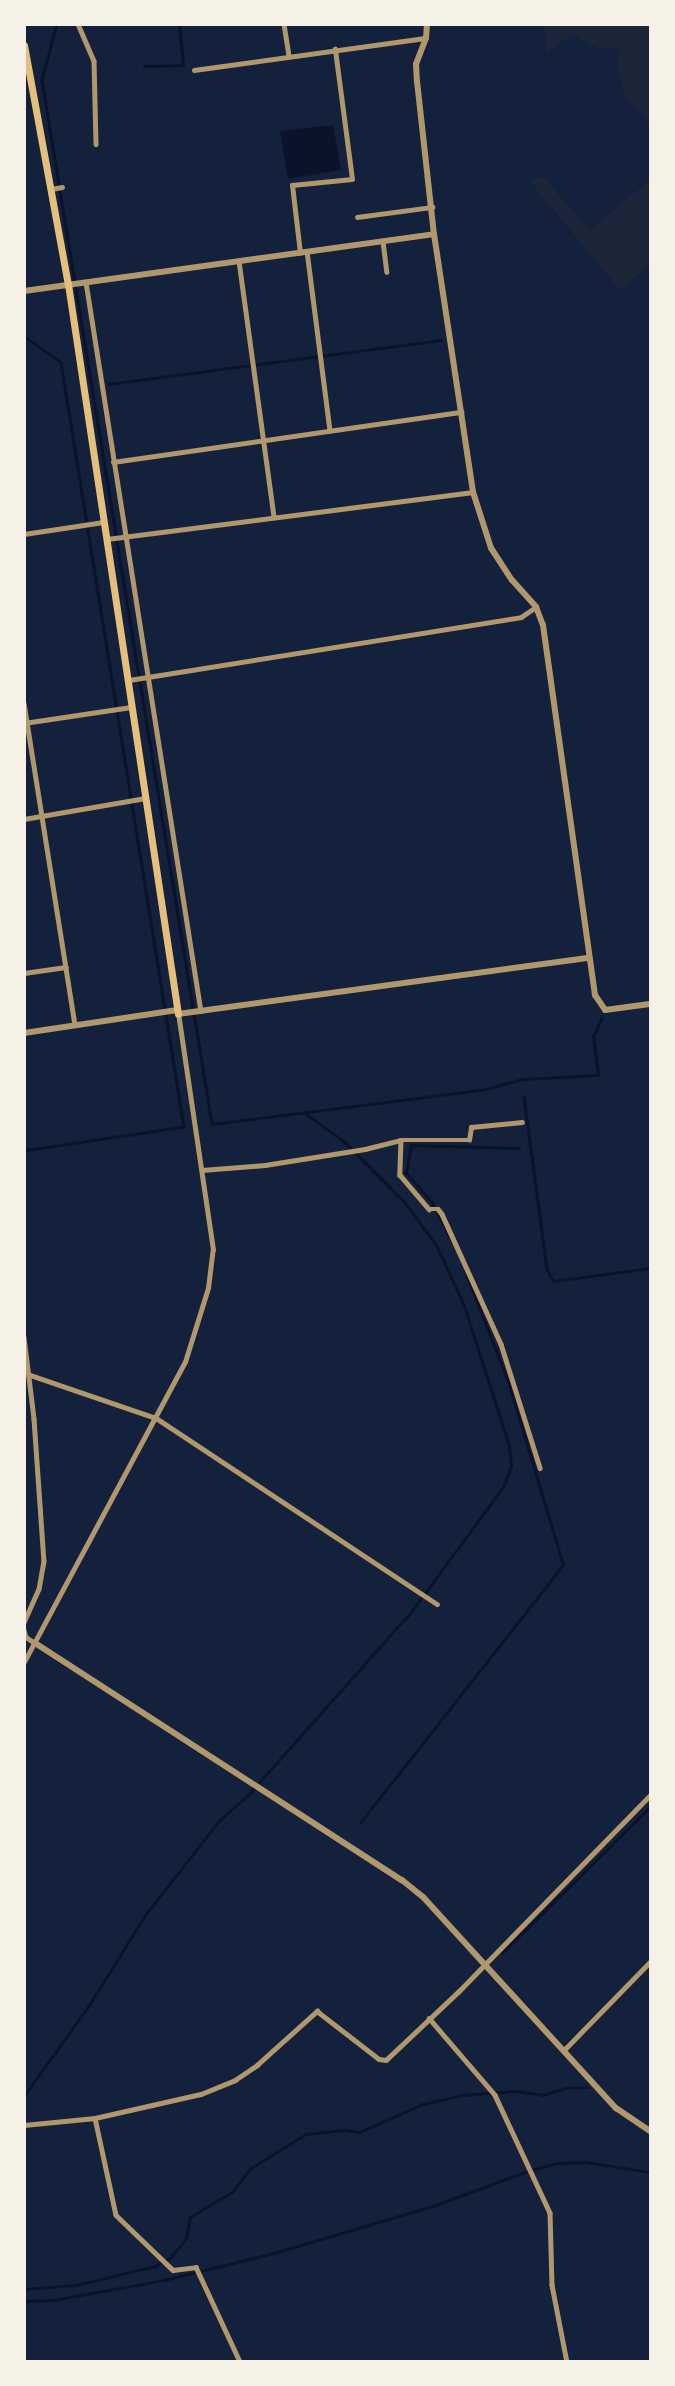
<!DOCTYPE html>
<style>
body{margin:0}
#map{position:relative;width:675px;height:2386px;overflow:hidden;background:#14213d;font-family:Arial,sans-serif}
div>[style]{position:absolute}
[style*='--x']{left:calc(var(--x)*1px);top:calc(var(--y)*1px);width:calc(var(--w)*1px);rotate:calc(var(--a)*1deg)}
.green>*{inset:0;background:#1d2539}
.water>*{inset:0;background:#0b132b}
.stream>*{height:2.5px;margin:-1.25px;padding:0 1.25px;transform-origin:1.25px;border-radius:1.25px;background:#0b132b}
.minor>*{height:4.5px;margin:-2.25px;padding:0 2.25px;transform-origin:2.25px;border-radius:2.25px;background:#b1986c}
.tertiary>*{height:6px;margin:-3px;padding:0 3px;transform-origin:3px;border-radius:3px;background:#b1986c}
.secondary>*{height:7px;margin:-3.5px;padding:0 3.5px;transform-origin:3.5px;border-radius:3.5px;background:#e5c07b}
span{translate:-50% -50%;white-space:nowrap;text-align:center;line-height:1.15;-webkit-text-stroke:5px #f6f1e7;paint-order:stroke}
.frame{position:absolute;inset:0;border:26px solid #f6f1e7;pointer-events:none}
</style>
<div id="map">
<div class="green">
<div style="clip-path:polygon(544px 25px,650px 25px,650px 124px,625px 95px,617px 66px,620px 48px,597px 48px,573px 34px,547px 53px)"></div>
<div style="clip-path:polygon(543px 177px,590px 230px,650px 180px,650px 264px,620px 290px,530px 181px)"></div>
</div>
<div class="water">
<div style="clip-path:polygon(333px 125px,341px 170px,288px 179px,280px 131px)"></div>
</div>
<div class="stream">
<div style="--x:57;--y:24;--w:58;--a:105"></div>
<div style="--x:42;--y:80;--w:1058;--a:80.75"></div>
<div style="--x:212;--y:1124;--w:272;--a:-7.2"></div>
<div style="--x:482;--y:1090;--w:42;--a:-15"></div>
<div style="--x:523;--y:1079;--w:75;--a:-3.1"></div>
<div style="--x:598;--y:1075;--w:38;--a:-97"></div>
<div style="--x:593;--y:1037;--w:20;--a:-66"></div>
<div style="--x:144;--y:66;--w:39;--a:-1"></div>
<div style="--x:183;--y:65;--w:41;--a:-95.6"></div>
<div style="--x:24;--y:336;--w:45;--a:35.1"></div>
<div style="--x:61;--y:362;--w:775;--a:80.87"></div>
<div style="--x:184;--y:1127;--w:162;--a:171.5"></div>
<div style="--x:108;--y:384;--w:336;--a:-7.5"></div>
<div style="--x:524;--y:1097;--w:174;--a:82.4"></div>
<div style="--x:547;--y:1269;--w:13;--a:63"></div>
<div style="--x:553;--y:1281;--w:98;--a:-7.6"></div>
<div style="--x:452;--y:1242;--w:44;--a:-117.1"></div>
<div style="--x:432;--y:1203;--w:40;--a:-131"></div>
<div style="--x:406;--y:1173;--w:28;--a:-80"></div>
<div style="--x:411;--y:1145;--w:108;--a:1.6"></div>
<div style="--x:360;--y:1823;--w:328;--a:-51.8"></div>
<div style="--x:563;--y:1565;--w:191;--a:-106.7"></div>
<div style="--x:508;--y:1382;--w:119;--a:-111.2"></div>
<div style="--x:502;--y:1953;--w:208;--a:-44.6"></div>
<div style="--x:24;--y:2096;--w:110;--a:-54.3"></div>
<div style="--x:88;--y:2007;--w:110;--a:-58.1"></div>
<div style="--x:146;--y:1914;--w:118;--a:-51.9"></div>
<div style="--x:219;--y:1821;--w:39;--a:-42"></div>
<div style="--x:248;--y:1795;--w:245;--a:-48.3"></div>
<div style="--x:411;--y:1612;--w:155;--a:-53.6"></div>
<div style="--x:503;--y:1487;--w:22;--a:-69"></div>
<div style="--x:511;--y:1466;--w:20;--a:-96"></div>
<div style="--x:509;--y:1446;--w:147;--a:-107.8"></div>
<div style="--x:464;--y:1306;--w:65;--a:-114.6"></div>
<div style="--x:437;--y:1247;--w:54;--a:-126"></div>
<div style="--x:405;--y:1203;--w:86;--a:-135"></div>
<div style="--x:344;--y:1142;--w:49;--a:-144.1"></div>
<div style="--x:24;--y:2289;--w:52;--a:-4.4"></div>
<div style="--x:76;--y:2285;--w:81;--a:-13.5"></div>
<div style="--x:155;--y:2266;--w:17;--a:-28"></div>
<div style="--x:170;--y:2258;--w:25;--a:-50"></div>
<div style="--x:186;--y:2239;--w:22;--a:-80"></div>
<div style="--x:190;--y:2217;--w:49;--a:-30.8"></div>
<div style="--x:232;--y:2192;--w:31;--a:-52"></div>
<div style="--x:251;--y:2168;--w:65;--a:-31.7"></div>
<div style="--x:306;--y:2134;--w:38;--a:-6"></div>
<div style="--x:344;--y:2130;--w:16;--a:7"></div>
<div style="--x:360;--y:2132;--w:69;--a:-24"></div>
<div style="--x:423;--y:2104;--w:41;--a:-12.7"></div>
<div style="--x:463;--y:2095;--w:52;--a:-4.4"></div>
<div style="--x:515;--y:2091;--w:27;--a:8"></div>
<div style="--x:542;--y:2095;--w:25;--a:-16"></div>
<div style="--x:566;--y:2088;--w:23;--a:0"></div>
<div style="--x:24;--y:2301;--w:30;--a:-2"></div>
<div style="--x:54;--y:2300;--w:112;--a:-10.3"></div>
<div style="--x:164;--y:2280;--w:113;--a:-13.8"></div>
<div style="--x:274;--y:2253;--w:166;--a:-16.5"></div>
<div style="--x:433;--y:2206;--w:98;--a:-20.3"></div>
<div style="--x:525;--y:2172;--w:32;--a:-16"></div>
<div style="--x:556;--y:2163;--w:30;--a:-2"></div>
<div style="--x:586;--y:2162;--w:65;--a:8.9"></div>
</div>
<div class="minor">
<div style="--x:78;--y:24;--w:40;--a:66.6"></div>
<div style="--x:94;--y:61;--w:83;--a:88.6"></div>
<div style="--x:284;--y:24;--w:32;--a:81"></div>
<div style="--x:194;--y:70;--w:233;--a:-7.9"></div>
<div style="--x:51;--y:189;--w:11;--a:-10"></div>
<div style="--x:357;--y:217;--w:76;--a:-7.6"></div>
<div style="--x:383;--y:241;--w:31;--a:83"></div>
<div style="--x:307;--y:251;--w:180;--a:82.7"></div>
<div style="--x:300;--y:253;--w:68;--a:-96.7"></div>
<div style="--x:292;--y:185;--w:60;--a:-5.7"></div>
<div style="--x:352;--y:179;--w:131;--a:-97.5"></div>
<div style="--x:239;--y:261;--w:258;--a:82.2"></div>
<div style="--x:86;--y:282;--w:738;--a:81.04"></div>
<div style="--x:113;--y:462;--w:352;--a:-8.2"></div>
<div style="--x:24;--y:534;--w:80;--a:-8.6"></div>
<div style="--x:107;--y:539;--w:369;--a:-7.3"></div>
<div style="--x:129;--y:680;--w:397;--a:-9.1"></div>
<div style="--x:521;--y:617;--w:18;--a:-34"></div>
<div style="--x:24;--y:703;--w:326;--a:81"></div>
<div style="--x:24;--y:723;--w:108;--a:-8.5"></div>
<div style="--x:24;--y:819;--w:123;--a:-9.8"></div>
<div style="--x:24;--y:973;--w:42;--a:-8.1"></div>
<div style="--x:401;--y:1140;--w:68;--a:0"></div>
<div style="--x:469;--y:1140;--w:13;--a:-81"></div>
<div style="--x:471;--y:1127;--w:51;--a:-5.6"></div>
<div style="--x:202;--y:1170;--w:63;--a:-4.5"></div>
<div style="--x:265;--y:1165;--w:101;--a:-9.1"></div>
<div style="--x:365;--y:1149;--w:37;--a:-14"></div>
<div style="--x:401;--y:1140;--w:35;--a:92"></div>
<div style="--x:400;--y:1175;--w:45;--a:49.5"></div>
<div style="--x:429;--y:1209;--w:9;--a:0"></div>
<div style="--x:438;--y:1209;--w:6;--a:51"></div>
<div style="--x:442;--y:1214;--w:143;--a:65.6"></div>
<div style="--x:501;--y:1344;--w:130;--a:72.5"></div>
<div style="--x:24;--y:1337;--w:83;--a:83"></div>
<div style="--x:34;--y:1419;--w:142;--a:86"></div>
<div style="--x:44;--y:1561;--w:28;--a:100"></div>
<div style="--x:39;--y:1589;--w:36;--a:114"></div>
<div style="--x:30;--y:1375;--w:133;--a:18.8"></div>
<div style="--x:156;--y:1418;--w:337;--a:33.5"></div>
<div style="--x:24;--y:1630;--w:7;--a:74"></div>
<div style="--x:26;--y:1637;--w:11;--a:34"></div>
<div style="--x:24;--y:1662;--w:340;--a:-61.8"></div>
<div style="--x:185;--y:1362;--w:77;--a:-72.7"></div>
<div style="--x:208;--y:1288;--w:38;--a:-83"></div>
<div style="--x:213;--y:1250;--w:239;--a:-98.4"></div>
<div style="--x:429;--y:2018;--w:101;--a:49.4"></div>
<div style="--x:495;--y:2095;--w:130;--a:65"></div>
<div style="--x:550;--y:2213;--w:72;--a:88.4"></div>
<div style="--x:552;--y:2285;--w:78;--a:79"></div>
<div style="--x:564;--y:2050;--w:123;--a:-45.7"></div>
<div style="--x:95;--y:2118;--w:99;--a:77.8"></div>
<div style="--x:116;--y:2215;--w:79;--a:44"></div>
<div style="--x:173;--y:2270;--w:23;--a:-7"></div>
<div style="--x:196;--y:2267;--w:105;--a:65.1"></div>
<div style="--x:24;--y:2125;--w:71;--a:-5.6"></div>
<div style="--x:95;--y:2118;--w:109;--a:-12.8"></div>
<div style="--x:201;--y:2094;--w:37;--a:-22"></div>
<div style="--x:235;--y:2080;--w:27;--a:-34"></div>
<div style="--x:257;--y:2065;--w:81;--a:-42"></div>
<div style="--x:317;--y:2011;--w:78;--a:37.7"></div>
<div style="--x:379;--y:2059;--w:7;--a:8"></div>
<div style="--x:386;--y:2060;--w:99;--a:-43.4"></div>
<div style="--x:458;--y:1992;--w:275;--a:-45.7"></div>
</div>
<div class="tertiary">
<div style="--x:427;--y:24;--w:14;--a:94"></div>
<div style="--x:426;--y:38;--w:28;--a:111"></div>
<div style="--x:416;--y:64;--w:17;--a:87"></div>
<div style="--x:417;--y:81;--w:154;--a:83.7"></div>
<div style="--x:434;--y:234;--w:261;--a:81.4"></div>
<div style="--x:473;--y:492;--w:59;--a:72.2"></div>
<div style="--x:491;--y:548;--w:38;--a:57"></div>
<div style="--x:512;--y:580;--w:36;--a:48"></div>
<div style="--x:536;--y:607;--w:19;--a:69"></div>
<div style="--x:543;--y:625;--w:374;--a:82"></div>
<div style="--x:595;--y:995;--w:18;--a:56"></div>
<div style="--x:605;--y:1010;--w:45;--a:-7.6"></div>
<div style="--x:24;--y:291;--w:414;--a:-7.9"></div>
<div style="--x:178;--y:1014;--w:415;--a:-7.8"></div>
<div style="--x:24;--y:1033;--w:155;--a:-8.5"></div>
<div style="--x:35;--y:1643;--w:437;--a:32.9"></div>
<div style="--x:402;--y:1880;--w:28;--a:39"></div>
<div style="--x:424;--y:1898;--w:285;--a:47.6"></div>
<div style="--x:616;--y:2108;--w:41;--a:34.1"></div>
</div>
<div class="secondary">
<div style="--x:24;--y:45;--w:243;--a:79.6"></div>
<div style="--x:68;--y:284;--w:738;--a:81.43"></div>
</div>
<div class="frame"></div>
</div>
